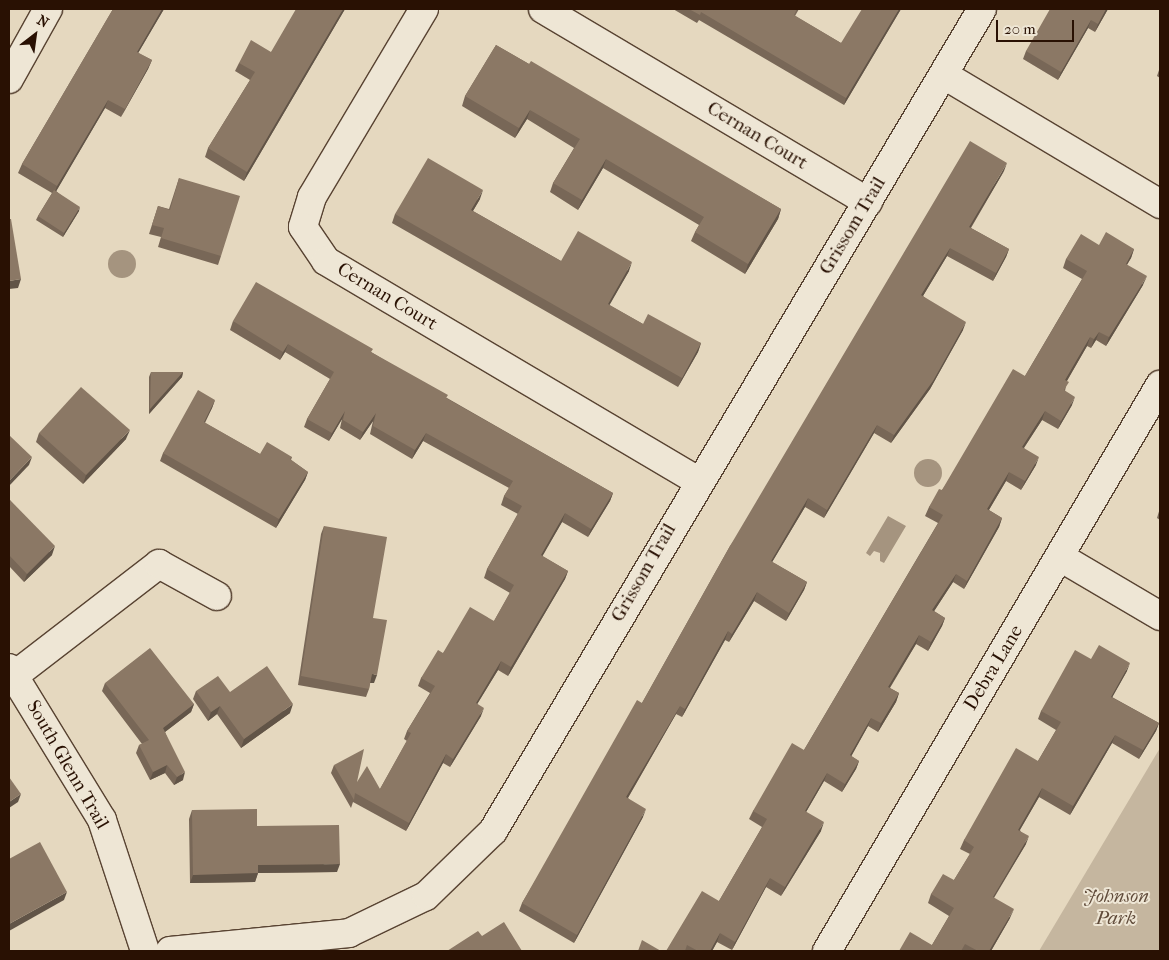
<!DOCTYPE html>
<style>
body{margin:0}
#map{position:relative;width:1169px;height:960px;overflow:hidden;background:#e5d8bf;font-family:"IM FELL French Canon",serif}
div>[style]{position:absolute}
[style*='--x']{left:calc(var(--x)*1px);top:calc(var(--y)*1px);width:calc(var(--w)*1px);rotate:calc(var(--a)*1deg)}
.green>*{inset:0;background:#c5b69f}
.water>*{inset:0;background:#a5947f}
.round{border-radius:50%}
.roads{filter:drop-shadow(1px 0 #584332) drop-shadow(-1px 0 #584332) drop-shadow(0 1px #584332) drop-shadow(0 -1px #584332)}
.street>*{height:28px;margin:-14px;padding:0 14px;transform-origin:14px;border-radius:14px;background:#eee6d5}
.wall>*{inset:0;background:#786757}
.shaded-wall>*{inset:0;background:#615447}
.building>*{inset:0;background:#8b7865}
span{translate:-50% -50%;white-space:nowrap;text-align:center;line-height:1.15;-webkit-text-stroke:4px #eee6d5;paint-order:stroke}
.street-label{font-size:19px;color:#291103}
.park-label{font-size:19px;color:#604b3a;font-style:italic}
.frame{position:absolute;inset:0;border:10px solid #291103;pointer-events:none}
.north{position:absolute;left:10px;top:10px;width:50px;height:50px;-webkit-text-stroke:4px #eee6d5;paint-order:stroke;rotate:30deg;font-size:14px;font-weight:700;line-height:20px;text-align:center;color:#291103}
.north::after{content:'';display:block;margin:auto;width:18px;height:22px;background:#291103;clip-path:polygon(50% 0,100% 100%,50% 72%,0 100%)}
.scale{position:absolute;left:996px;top:20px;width:78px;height:22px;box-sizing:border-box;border:2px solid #291103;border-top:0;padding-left:6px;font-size:15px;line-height:18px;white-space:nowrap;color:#291103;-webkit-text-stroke:4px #eee6d5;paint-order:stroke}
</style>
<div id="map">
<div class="green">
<div style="clip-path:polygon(1160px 748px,1160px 951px,1039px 951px)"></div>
</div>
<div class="water">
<div class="round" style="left:108px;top:250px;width:28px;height:28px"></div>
<div class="round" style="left:914px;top:459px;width:28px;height:28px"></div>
<div style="clip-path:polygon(888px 516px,906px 526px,884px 563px,880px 561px,880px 553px,874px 551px,870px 556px,866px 553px)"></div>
</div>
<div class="roads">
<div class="street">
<div style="--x:424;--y:9;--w:219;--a:120.8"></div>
<div style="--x:312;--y:197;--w:31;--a:107"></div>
<div style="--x:303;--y:227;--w:41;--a:55.9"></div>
<div style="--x:326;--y:261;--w:432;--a:30.6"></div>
<div style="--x:543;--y:9;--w:378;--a:30.7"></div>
<div style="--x:944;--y:75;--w:252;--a:30.8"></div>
<div style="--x:9;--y:79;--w:80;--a:-60.9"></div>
<div style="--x:1060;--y:557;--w:116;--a:30.5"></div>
<div style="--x:9;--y:668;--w:178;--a:58.5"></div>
<div style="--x:102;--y:820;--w:138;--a:71.8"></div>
<div style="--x:15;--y:675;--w:182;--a:-37.6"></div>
<div style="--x:159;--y:564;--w:66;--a:28.9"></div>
<div style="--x:170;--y:951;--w:180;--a:-5.7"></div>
<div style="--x:349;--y:933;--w:85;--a:-25.7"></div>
<div style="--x:426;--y:896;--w:93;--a:-44.1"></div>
<div style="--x:493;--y:831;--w:956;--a:-59.25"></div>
<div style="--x:827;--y:951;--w:657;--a:-59.53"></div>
</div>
</div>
<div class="wall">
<div style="clip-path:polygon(113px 9px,164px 9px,138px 53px,152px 60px,148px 69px,121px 117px,105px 108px,56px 191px,79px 211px,63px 237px,36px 220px,38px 216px,52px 193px,18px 173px,22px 164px)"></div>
<div style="clip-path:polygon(345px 9px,244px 181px,205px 157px,208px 148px,250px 80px,235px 71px,239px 63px,271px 52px)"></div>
<div style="clip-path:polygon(673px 9px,799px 9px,795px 16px,841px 43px,901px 9px,844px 105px,699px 20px,697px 23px)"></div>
<div style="clip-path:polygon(1108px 9px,1095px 32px,1088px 28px,1058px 80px,1023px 59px,1026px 51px)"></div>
<div style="clip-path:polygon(496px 45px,781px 209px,778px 219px,745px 274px,691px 241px,695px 232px,699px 225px,603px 168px,578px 210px,550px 192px,553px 183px,574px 148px,527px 119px,515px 138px,462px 106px,465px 96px)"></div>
<div style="clip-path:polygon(1160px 67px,1160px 78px,1157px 76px)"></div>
<div style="clip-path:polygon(1004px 171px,971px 228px,1009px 249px,1006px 257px,993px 281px,947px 256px,923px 296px,963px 330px,930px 389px,891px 443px,874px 433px,824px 518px,805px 507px,772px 562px,807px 582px,804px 590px,786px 621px,754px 601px,729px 642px,725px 640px,682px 717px,676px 714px,628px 798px,643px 817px,574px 943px,519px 911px,522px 903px,642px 703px,730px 546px)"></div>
<div style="clip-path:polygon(179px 178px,221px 256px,218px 265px,158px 247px,161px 237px,149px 234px,158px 206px,169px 209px)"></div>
<div style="clip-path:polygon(480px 199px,473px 211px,561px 261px,629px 271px,609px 305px,643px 324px,701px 343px,698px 352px,678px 387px,392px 223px,395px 214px)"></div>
<div style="clip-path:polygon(1099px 245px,1134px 249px,1131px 258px,1127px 265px,1143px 285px,1106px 346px,1096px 340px,1091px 348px,1087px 346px,1067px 381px,1065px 391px,1072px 405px,1058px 429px,1042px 420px,1024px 448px,1036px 465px,1021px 490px,1006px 481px,989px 510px,1002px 518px,999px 527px,964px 589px,953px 582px,934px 611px,945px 618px,942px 626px,928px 651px,916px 644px,890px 688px,899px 693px,896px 702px,878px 732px,868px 726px,851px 756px,859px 761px,856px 769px,842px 792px,824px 781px,806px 812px,821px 831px,781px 896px,766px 887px,732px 950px,717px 942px,712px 951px,666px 951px,719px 901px,762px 827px,749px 819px,753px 811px,804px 750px,938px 523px,925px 516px,929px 507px,942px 490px,1025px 376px,1082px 279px,1063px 268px,1066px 259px)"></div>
<div style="clip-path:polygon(233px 321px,371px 352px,447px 398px,613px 493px,610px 501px,588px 537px,562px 522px,542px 556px,568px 571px,565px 579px,508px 676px,498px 670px,477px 704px,481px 716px,450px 767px,443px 763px,406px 831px,353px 802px,351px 808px,331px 773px,334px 765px,357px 782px,380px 789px,407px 741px,404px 739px,407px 731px,430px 693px,418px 686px,421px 678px,443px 653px,494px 621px,510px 593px,484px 578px,487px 569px,518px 514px,501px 505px,504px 496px,509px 488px,423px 441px,412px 459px,370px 434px,373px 421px,360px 440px,340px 428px,342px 419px,329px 441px,304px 427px,307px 419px,330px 379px,285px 352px,280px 360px,230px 330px)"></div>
<div style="clip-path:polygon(151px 372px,183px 372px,182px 377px,149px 414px,149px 377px)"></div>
<div style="clip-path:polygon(215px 400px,212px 408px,205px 423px,260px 454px,292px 457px,291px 460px,308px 472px,305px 480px,276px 528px,160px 461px,163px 453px)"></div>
<div style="clip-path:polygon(39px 433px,126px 439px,83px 484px,36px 442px)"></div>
<div style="clip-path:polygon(9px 499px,52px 555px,24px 582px,9px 566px)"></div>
<div style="clip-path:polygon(1160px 508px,1160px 520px,1157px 518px)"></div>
<div style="clip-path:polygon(324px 526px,373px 618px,374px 683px,370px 683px,369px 689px,366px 697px,298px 685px,321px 534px)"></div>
<div style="clip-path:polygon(1091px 659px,1127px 671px,1112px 697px,1159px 723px,1156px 731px,1139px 759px,1112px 743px,1070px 815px,1039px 797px,1020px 830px,1026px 844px,994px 898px,1010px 918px,991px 951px,899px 951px,932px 945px,949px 916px,928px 903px,931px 894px,954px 880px,970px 854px,960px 849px,964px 840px,1038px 761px,1056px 730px,1038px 719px,1041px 711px)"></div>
<div style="clip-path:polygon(105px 683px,194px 704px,191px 712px,165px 732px,183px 780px,174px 785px,165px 773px,150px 780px,136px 753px,139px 745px,142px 744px,102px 691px)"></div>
<div style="clip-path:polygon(196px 691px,230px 692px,290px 713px,241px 748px,217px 714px,208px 721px,193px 699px)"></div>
<div style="clip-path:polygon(192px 810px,257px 826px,337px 872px,258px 873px,255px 882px,190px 883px,189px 819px)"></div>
</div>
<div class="shaded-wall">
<div style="clip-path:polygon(162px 9px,164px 9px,134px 60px,137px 52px)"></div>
<div style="clip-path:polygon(343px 9px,345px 9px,244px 181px,247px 172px)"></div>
<div style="clip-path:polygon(899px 9px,901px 9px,844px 105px,846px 98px)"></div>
<div style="clip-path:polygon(1106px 9px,1108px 9px,1095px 32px,1098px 24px)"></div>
<div style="clip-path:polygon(1091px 20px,1088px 28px,1058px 80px,1061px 72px)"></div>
<div style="clip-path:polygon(152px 60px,148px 69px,121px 117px,125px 109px)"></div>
<div style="clip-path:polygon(108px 100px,105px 108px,54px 195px,57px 186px)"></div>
<div style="clip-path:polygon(530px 110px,527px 119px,515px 138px,519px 128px)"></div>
<div style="clip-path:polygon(606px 159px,603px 168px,578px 210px,582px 200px)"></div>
<div style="clip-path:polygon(1007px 163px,1004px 171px,966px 235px,969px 227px)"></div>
<div style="clip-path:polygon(483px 190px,480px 199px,468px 219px,471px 210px)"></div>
<div style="clip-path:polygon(80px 207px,79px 211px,63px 237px,64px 233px)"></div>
<div style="clip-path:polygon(781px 209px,778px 219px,745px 274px,748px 264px)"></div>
<div style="clip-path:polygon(950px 248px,947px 256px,918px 304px,921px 295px)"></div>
<div style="clip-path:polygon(1009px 249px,1006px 257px,993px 281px,996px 273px)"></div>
<div style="clip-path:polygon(1134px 249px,1131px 258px,1122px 272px,1126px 264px)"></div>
<div style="clip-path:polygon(632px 262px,629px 271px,605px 313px,608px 304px)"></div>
<div style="clip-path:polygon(1147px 276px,1143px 285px,1106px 346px,1109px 337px)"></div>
<div style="clip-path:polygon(21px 279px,18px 288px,9px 289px,9px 281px)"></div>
<div style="clip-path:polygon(966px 322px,963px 330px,930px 389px,891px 443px,894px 435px)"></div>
<div style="clip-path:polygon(1099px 332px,1096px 340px,1091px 348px,1094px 339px)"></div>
<div style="clip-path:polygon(1090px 337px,1087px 346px,1062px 389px,1065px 380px)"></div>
<div style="clip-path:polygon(701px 343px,698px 352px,678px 387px,682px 378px)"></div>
<div style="clip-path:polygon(288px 344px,285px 352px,280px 360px,283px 352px)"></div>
<div style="clip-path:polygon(183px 372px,182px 377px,149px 414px,150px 409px)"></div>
<div style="clip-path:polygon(1075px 397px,1072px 405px,1058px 429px,1061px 421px)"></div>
<div style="clip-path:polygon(215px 400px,212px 408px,200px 431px,204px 422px)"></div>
<div style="clip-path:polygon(345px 411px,342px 419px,329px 441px,332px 433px)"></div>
<div style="clip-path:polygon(1045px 411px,1042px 420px,1019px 455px,1022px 447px)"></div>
<div style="clip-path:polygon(376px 413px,373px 421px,360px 440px,363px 432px)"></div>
<div style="clip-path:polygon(877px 425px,874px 433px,824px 518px,827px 510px)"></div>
<div style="clip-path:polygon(130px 430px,126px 439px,83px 484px,86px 475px)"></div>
<div style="clip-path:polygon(426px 433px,423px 441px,412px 459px,415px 450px)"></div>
<div style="clip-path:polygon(32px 457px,29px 465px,9px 486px,9px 481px)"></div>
<div style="clip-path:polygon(1039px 457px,1036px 465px,1021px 490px,1025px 481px)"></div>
<div style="clip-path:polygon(308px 472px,305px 480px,276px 528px,279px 519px)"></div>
<div style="clip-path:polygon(1009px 472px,1006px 481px,984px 518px,987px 509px)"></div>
<div style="clip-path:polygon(613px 493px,610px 501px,588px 537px,591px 529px)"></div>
<div style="clip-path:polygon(808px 498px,805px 507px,768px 569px,771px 561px)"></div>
<div style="clip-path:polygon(565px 513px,562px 522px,538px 564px,541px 555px)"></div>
<div style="clip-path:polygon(1002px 518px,999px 527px,964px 589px,967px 581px)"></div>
<div style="clip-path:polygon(55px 546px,52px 555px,24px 582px,27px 574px)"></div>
<div style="clip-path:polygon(568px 571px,565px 579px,508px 676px,511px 667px)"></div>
<div style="clip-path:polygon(956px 574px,953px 582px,929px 619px,932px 610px)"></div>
<div style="clip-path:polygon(807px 582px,804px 590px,786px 621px,789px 613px)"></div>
<div style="clip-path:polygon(757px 592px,754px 601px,729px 642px,732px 634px)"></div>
<div style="clip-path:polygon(945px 618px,942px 626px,928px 651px,931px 642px)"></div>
<div style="clip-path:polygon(728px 631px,725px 640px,682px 717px,685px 709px)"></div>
<div style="clip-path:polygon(919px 635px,916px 644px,885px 695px,888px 687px)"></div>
<div style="clip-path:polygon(501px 661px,498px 670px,473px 711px,476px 703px)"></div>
<div style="clip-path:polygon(1130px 663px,1127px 671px,1108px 705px,1111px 697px)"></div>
<div style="clip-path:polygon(372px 674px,377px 675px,374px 683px,369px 683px)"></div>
<div style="clip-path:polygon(899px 693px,896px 702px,878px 732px,881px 723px)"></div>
<div style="clip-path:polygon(194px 704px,191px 712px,161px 735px,163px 728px)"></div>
<div style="clip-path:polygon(293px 704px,290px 713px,241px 748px,244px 739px)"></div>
<div style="clip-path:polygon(220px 706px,217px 714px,208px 721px,211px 712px)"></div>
<div style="clip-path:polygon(680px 706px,676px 714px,623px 806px,626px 797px)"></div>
<div style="clip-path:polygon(484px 708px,481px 716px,450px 767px,453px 759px)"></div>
<div style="clip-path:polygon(871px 718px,868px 726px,847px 764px,850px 755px)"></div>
<div style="clip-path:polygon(1159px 723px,1156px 731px,1139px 759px,1143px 750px)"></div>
<div style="clip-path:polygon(1115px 735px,1112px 743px,1070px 815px,1073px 806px)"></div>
<div style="clip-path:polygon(446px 754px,443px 763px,406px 831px,409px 823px)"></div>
<div style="clip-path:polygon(859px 761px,856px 769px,842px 792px,845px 784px)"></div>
<div style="clip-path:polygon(167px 765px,165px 773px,150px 780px,153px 772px)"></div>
<div style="clip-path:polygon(185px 772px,183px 780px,174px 785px,177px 777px)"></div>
<div style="clip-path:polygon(827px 773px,824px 781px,802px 819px,805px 811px)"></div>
<div style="clip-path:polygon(1042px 788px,1039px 797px,1015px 838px,1018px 830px)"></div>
<div style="clip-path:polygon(21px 794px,18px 802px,9px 808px,9px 802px)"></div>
<div style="clip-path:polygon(646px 809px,643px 817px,574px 943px,577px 935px)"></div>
<div style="clip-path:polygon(824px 822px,821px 831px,781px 896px,785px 887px)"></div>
<div style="clip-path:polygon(1029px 836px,1026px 844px,989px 905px,993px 897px)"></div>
<div style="clip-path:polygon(340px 864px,337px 872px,258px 873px,255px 882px,190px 883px,193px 875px,258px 865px)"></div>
<div style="clip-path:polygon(770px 878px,766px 887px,732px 950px,735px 942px)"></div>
<div style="clip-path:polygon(67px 892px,64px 900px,9px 931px,9px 924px)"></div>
<div style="clip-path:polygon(1014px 909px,1010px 918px,991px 951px,989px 951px)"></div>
<div style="clip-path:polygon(720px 933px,717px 942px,712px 951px,710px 951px)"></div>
</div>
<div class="building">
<div style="clip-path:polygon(113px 9px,162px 9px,137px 52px,152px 60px,125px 109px,108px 100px,57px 186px,22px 164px)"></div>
<div style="clip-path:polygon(296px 9px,343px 9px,247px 172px,208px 148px,255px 72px,239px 63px,251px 40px,271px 52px)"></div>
<div style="clip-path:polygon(689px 9px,797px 9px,794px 15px,841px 43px,862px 9px,899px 9px,846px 98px,701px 12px,700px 15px)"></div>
<div style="clip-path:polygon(1050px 9px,1106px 9px,1098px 24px,1091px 20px,1061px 72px,1026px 51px)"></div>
<div style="clip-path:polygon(496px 45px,529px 64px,531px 61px,781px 209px,748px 264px,695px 232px,704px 217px,606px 159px,582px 200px,553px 183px,580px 139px,530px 110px,519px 128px,465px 96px)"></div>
<div style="clip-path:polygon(970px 141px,1007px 163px,969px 227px,1009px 249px,996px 273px,950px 248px,921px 295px,966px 322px,933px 381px,894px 435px,877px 425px,827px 510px,808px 498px,771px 561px,807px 582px,789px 613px,757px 592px,732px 634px,728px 631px,685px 709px,680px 706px,626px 797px,646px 809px,577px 935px,522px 903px,637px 700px,642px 703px,730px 546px)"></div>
<div style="clip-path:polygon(428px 158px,483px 190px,471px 210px,561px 261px,578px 231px,632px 262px,608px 304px,643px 324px,648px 314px,701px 343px,682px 378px,395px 214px)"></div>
<div style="clip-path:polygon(179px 178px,240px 196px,221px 256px,161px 238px,164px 228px,152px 225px,158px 206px,170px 210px)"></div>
<div style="clip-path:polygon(54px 190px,80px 207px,64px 233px,38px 216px)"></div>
<div style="clip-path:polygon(9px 219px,11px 219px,21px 279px,9px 281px)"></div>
<div style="clip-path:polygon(1106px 232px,1134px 249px,1126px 264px,1147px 276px,1109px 337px,1099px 332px,1094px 339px,1090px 337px,1065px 380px,1069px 382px,1064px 390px,1075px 397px,1061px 421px,1045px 411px,1022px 447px,1039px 457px,1025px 481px,1009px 472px,987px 509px,1002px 518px,967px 581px,956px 574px,932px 610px,945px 618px,931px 642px,919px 635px,888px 687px,899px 693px,881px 723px,871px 718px,850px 755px,859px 761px,845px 784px,827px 773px,805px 811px,824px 822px,785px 887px,770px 878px,735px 942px,720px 933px,710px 951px,698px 951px,687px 945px,685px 951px,666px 951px,702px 891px,719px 901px,767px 819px,753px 811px,792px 743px,804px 750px,943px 515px,929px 507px,939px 489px,942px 490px,1013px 369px,1025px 376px,1087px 271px,1066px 259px,1081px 234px,1099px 245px)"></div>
<div style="clip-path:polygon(256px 282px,373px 349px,371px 352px,448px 395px,446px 398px,613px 493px,591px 529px,565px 513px,541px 555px,568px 571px,511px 667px,501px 661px,476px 703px,484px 708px,453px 759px,446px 754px,409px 823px,355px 793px,354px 800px,334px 765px,364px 749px,357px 782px,367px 766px,380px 789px,411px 733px,407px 731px,435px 686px,421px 678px,438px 650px,443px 653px,470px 607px,494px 621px,514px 585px,487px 569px,522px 506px,504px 496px,513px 481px,426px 433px,415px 450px,373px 426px,376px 413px,363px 432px,343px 420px,345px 411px,332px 433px,307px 419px,334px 372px,288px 344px,283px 352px,233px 321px)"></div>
<div style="clip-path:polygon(151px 372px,183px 372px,150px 409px)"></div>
<div style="clip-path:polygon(81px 387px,130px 430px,86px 475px,39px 433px)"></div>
<div style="clip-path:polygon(198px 390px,215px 400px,204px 422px,260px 454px,267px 442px,292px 457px,290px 459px,308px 472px,279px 519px,163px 453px)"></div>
<div style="clip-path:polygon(9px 435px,32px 457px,9px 481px)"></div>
<div style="clip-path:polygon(9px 499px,55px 546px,27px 574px,9px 555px)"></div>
<div style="clip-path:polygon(324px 526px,387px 537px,373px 618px,387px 620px,377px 675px,372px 674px,369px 689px,301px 676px)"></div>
<div style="clip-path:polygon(1099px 645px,1130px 663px,1111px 697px,1159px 723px,1143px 750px,1115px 735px,1073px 806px,1042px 788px,1018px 830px,1029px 836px,993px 897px,1014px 909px,989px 951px,978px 951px,965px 944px,961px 951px,899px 951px,910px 932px,932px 945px,954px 908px,931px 894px,943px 874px,954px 880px,974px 847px,964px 840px,1016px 748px,1038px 761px,1061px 722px,1041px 711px,1075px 650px,1091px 659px)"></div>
<div style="clip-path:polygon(150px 648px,194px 704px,163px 728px,185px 772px,177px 777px,167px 765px,153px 772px,139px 745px,149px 740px,105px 683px)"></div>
<div style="clip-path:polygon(267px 666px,293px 704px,244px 739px,220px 706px,211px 712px,196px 691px,218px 676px,230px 692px)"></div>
<div style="clip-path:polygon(9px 777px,21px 794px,9px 802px)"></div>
<div style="clip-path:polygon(257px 809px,257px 826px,339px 825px,340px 864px,258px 865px,258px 873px,193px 875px,192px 810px)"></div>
<div style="clip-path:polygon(40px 842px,67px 892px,9px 924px,9px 859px)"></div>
<div style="clip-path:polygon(504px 922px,522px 951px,447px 951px,478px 931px,482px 936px)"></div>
<div style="clip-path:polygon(642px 940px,661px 951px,638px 951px)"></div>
</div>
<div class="street-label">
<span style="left:757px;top:136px;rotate:31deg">Cernan Court</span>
<span style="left:853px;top:226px;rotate:-59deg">Grissom Trail</span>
<span style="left:387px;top:297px;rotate:31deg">Cernan Court</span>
<span style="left:644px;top:573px;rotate:-60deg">Grissom Trail</span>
<span style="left:994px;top:668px;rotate:-59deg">Debra Lane</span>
<span style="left:67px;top:765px;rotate:60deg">South Glenn Trail</span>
</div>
<div class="park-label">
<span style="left:1116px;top:908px">Johnson<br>Park</span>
</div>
<div class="frame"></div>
<div class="north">N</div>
<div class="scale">20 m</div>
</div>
